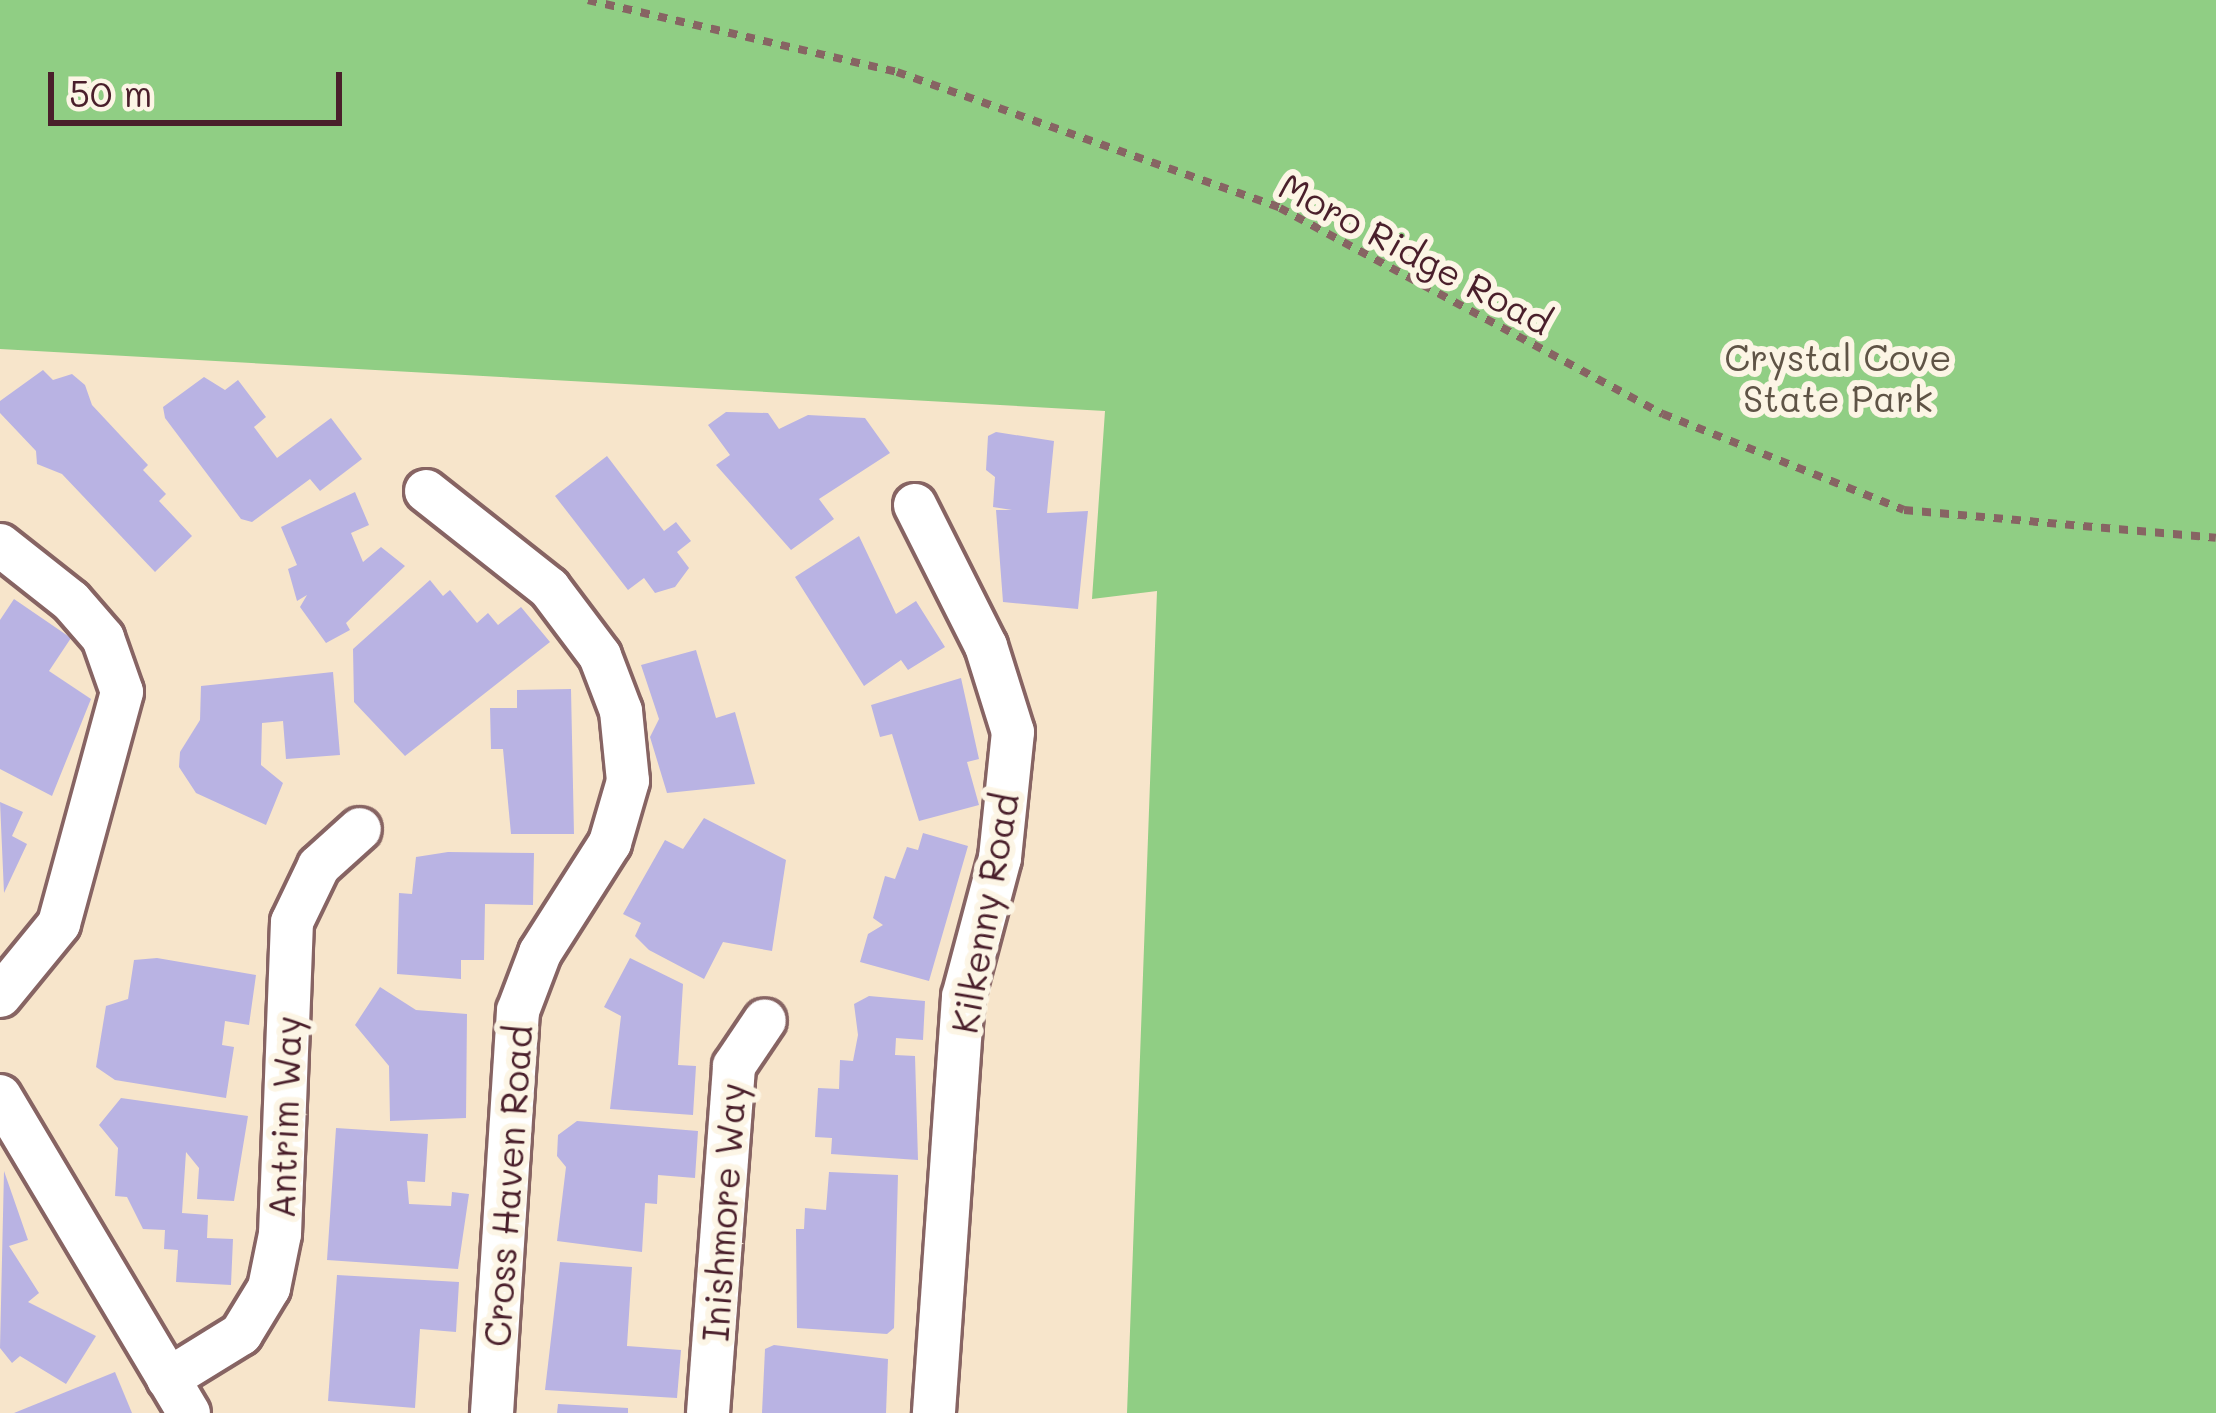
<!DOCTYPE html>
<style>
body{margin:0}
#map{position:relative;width:2216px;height:1413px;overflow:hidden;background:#f7e5cb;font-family:Mali,sans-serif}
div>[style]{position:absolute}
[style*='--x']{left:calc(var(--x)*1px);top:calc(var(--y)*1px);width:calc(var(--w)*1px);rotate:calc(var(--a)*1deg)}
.green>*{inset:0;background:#90ce84}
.building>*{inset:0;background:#b9b3e3}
.path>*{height:8px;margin-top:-4px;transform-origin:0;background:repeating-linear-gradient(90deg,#876463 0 9px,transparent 0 18px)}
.roads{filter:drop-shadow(3px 0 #876463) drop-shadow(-3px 0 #876463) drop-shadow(0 3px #876463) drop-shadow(0 -3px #876463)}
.minor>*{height:42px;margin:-21px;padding:0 21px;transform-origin:21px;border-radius:21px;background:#fff}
span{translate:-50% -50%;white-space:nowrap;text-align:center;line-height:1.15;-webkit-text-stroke:12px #fcf5e5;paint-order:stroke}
.street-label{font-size:36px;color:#4a1f2b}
.park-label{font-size:36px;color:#5f5446}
.scale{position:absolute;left:48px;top:72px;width:294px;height:54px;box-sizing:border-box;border:6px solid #4a1f2b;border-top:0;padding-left:15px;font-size:36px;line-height:42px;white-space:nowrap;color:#4a1f2b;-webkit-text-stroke:9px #fcf5e5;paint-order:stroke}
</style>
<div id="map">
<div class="green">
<div style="clip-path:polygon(0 0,2216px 0,2216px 1413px,1127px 1413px,1157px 591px,1092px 599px,1105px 411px,0 349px)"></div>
</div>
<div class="building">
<div style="clip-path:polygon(43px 370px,53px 380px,72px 374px,85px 385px,92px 405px,148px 465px,143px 470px,166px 494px,159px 501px,192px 536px,155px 572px,62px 474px,37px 464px,36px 451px,0 413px,0 401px)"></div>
<div style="clip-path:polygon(204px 377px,225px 390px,238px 380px,266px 417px,254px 427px,277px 458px,331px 418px,362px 459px,320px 491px,310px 479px,252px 522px,241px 519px,165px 418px,163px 407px)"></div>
<div style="clip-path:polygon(726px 412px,768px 413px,779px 429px,808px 415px,865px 418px,890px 453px,819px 499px,834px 519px,791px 550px,716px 465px,730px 455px,708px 425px)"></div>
<div style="clip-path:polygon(996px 432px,1054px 441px,1047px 513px,1088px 511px,1078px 609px,1003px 602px,996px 510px,1012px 510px,993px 507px,995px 477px,986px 470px,988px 436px)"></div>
<div style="clip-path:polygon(607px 456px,664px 531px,676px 522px,691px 541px,677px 552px,689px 568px,675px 587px,655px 593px,644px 578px,628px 590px,555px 496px)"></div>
<div style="clip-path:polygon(355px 492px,369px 525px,351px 533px,363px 562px,381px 547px,405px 566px,346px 623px,350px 630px,326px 643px,300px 607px,307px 595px,297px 601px,288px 569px,297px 565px,281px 527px)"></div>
<div style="clip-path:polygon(859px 536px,896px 614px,916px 601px,945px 647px,908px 670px,901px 660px,864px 686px,795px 577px)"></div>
<div style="clip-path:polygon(430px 580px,443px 596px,450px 590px,477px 623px,488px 613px,498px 625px,521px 607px,550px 642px,405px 756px,354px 702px,353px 649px)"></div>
<div style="clip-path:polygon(14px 599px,71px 638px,49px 671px,91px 699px,52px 796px,0 769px,0 620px)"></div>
<div style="clip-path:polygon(696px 650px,716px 718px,735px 712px,755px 784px,667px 793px,650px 737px,659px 719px,641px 665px)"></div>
<div style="clip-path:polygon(333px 672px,340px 755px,286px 759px,283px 721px,262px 723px,261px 765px,283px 783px,266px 825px,196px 793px,179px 767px,180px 752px,200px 720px,201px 686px)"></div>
<div style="clip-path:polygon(961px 678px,979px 759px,967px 762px,979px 805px,919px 821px,892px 734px,880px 737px,871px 705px)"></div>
<div style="clip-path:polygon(571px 689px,574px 834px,511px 834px,503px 749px,491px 749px,490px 708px,517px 708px,517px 690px)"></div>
<div style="clip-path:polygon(0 802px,23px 812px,12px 836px,27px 844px,4px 893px)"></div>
<div style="clip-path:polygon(704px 818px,786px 860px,772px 951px,723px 942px,704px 979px,649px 950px,635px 936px,641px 923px,623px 914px,665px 840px,683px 849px)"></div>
<div style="clip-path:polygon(923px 833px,968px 846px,929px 981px,860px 962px,868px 934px,883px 925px,873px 918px,885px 876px,895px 879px,907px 847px,918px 850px)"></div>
<div style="clip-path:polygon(448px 852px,534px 853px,533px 905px,485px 904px,484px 960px,461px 960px,461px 979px,397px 974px,399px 893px,412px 894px,416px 857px)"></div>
<div style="clip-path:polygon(157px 958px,256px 975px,249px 1025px,225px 1021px,222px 1045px,234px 1047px,226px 1098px,115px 1080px,96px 1067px,106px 1006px,128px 999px,134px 960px)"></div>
<div style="clip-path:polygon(630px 958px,683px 984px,678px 1065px,696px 1066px,693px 1115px,610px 1109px,621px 1016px,604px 1007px)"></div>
<div style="clip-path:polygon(380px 987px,416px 1010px,467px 1014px,466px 1118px,390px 1121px,389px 1066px,355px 1025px)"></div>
<div style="clip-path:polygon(869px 996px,925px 1001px,923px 1040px,896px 1038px,895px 1055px,915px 1056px,918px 1160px,831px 1154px,832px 1138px,815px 1137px,818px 1088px,839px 1089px,840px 1060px,853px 1061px,858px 1035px,854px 1004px)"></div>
<div style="clip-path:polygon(121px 1098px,248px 1116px,234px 1201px,197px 1199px,199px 1168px,186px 1152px,182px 1213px,208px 1215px,207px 1238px,233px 1239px,231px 1285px,176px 1282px,178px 1250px,164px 1249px,165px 1230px,143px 1229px,127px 1197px,115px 1196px,118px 1148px,99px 1125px)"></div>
<div style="clip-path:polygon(577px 1121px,698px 1131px,695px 1178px,658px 1175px,657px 1204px,645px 1203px,642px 1252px,557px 1241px,566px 1167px,557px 1156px,558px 1135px)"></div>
<div style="clip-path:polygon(336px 1128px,428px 1134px,425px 1182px,407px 1181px,409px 1204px,451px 1206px,452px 1192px,469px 1194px,458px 1269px,327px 1260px)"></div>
<div style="clip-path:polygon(4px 1171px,28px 1240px,9px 1246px,39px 1293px,28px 1302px,96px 1336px,66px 1384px,20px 1356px,12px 1363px,0 1348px)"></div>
<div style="clip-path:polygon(829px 1172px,898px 1175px,894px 1328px,887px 1334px,797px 1328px,796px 1229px,804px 1229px,805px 1208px,826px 1210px)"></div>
<div style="clip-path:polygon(560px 1262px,632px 1267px,627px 1346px,681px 1350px,677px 1398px,545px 1390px)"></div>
<div style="clip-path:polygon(337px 1275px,459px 1282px,456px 1332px,420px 1329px,415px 1408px,328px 1401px)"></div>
<div style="clip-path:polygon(774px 1345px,888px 1359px,886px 1413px,762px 1413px,765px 1349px)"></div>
<div style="clip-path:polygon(115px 1372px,132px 1413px,14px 1413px)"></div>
<div style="clip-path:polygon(558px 1404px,628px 1408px,628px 1413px,557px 1413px)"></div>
</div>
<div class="path">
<div style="--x:588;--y:0;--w:317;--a:13.1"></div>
<div style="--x:897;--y:72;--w:406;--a:19.5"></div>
<div style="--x:1280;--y:208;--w:435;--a:28.3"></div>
<div style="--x:1663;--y:414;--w:259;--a:21.7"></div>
<div style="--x:1904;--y:510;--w:313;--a:5.1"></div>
</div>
<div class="roads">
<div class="minor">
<div style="--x:426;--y:491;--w:157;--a:38.3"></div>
<div style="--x:549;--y:588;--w:85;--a:53.1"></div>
<div style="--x:600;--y:656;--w:59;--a:69.1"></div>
<div style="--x:621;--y:711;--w:70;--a:84.3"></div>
<div style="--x:628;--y:781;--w:65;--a:106.2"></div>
<div style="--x:610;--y:843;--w:130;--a:122.5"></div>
<div style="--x:540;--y:953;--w:62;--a:110.8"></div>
<div style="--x:518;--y:1011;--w:403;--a:93.7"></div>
<div style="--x:915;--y:505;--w:158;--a:63.3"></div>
<div style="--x:986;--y:646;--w:90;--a:72.6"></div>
<div style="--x:1013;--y:732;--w:127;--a:95.9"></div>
<div style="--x:1000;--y:858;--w:144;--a:104.9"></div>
<div style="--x:963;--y:997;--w:417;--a:94"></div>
<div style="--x:0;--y:545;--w:90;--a:38.3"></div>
<div style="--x:71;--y:601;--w:49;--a:49.1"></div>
<div style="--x:103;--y:638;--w:57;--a:70.6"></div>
<div style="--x:122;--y:692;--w:240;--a:105.2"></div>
<div style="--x:59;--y:924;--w:93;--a:129.3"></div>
<div style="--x:0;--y:1096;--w:369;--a:59.2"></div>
<div style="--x:168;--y:1379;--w:86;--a:-31.7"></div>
<div style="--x:241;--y:1334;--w:54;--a:-58.7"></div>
<div style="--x:269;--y:1288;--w:55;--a:-78.5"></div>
<div style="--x:280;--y:1234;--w:312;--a:-87.8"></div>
<div style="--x:292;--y:922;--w:62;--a:-64.3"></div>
<div style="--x:319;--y:866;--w:55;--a:-42.1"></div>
<div style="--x:708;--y:1413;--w:348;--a:-85.7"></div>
<div style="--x:734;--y:1066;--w:55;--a:-56"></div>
</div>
</div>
<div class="street-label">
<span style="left:1416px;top:253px;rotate:28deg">Moro Ridge Road</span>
<span style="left:984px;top:913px;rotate:-80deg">Kilkenny Road</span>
<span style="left:284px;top:1117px;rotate:-88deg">Antrim Way</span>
<span style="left:507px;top:1186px;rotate:-86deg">Cross Haven Road</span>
<span style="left:723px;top:1212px;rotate:-86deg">Inishmore Way</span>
</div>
<div class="park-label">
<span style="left:1838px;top:377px">Crystal Cove<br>State Park</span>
</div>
<div class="scale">50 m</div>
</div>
